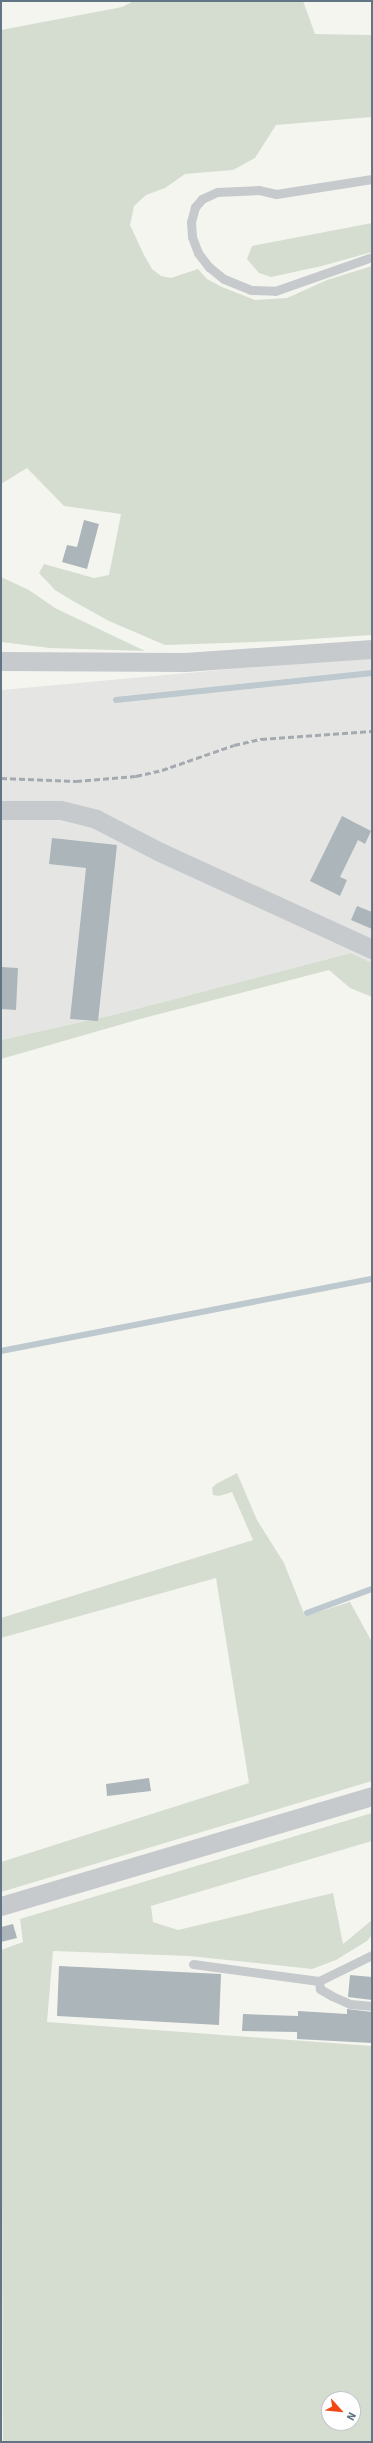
<!DOCTYPE html>
<style>
body{margin:0}
#map{position:relative;width:373px;height:2443px;overflow:hidden;background:#f5f5f0;font-family:Signika,sans-serif}
div>[style]{position:absolute}
[style*='--x']{left:calc(var(--x)*1px);top:calc(var(--y)*1px);width:calc(var(--w)*1px);rotate:calc(var(--a)*1deg)}
.built>*{inset:0;background:#e5e6e4}
.green>*{inset:0;background:#d5ddd1}
.stream>*{height:5.5px;margin:-2.75px;padding:0 2.75px;transform-origin:2.75px;border-radius:2.75px;background:#bdc9ce}
.building>*{inset:0;background:#acb5b9}
.service>*{height:9px;margin:-4.5px;padding:0 4.5px;transform-origin:4.5px;border-radius:4.5px;background:#c7cacd}
.minor>*{height:19px;margin:-9.5px;padding:0 9.5px;transform-origin:9.5px;border-radius:9.5px;background:#c7cacd}
.rail>*{height:3px;margin-top:-1.5px;transform-origin:0;background:repeating-linear-gradient(90deg,#a4aab0 0 6px,transparent 0 9px)}
span{translate:-50% -50%;white-space:nowrap;text-align:center;line-height:1.15;-webkit-text-stroke:4px #fff;paint-order:stroke}
.frame{position:absolute;inset:0;border:2px solid #617584;pointer-events:none}
.north{position:absolute;left:321px;top:2391px;width:40px;height:40px;box-sizing:border-box;background:#fff;border:1px solid #c0c8ce;border-radius:50%;rotate:117deg;font-size:11px;font-weight:700;line-height:16px;text-align:center;color:#617584}
.north::after{content:'';display:block;margin:auto;width:14px;height:18px;background:#f24714;clip-path:polygon(50% 0,100% 100%,50% 72%,0 100%)}
</style>
<div id="map">
<div class="built">
<div style="clip-path:polygon(372px 656px,372px 963px,351px 953px,117px 1014px,1px 1040px,1px 690px)"></div>
</div>
<div class="green">
<div style="clip-path:polygon(134px 1px,303px 1px,315px 34px,372px 35px,372px 117px,276px 125px,255px 158px,233px 170px,185px 174px,165px 188px,146px 195px,134px 206px,130px 225px,144px 255px,152px 269px,161px 276px,171px 278px,198px 269px,207px 279px,222px 287px,255px 300px,287px 298px,327px 280px,372px 266px,372px 635px,282px 641px,165px 645px,109px 621px,73px 601px,55px 590px,39px 573px,44px 564px,94px 578px,109px 575px,121px 514px,64px 506px,27px 468px,1px 484px,1px 30px,122px 7px)"></div>
<div style="clip-path:polygon(372px 223px,372px 252px,322px 266px,271px 277px,259px 273px,247px 259px,252px 246px)"></div>
<div style="clip-path:polygon(1px 577px,29px 590px,55px 608px,145px 651px,50px 648px,1px 642px)"></div>
<div style="clip-path:polygon(351px 953px,372px 963px,372px 997px,350px 988px,329px 970px,140px 1019px,1px 1059px,1px 1040px,117px 1014px)"></div>
<div style="clip-path:polygon(237px 1473px,257px 1520px,284px 1563px,305px 1616px,350px 1602px,372px 1642px,372px 1781px,1px 1892px,1px 1862px,249px 1783px,216px 1578px,1px 1638px,1px 1618px,253px 1540px,232px 1492px,219px 1496px,213px 1495px,212px 1488px,216px 1484px)"></div>
<div style="clip-path:polygon(evenodd,372px 1813px,372px 1841px,151px 1906px,153px 1922px,178px 1930px,333px 1893px,343px 1944px,372px 1920px,372px 1935px,367px 1941px,336px 1960px,312px 1969px,189px 1956px,53px 1951px,47px 2022px,372px 2046px,372px 2442px,3px 2442px,1px 1950px,23px 1942px,20px 1919px,372px 1813px,329px 2399px,353px 2399px,353px 2423px,329px 2423px,329px 2399px)"></div>
</div>
<div class="stream">
<div style="--x:116;--y:700;--w:257;--a:-6"></div>
<div style="--x:1;--y:1351;--w:378;--a:-11"></div>
<div style="--x:307;--y:1613;--w:69;--a:-20.3"></div>
</div>
<div class="building">
<div style="clip-path:polygon(84px 520px,99px 524px,87px 569px,62px 562px,67px 545px,77px 547px)"></div>
<div style="clip-path:polygon(342px 816px,371px 831px,365px 844px,358px 840px,340px 877px,347px 880px,340px 896px,310px 881px)"></div>
<div style="clip-path:polygon(52px 838px,117px 845px,98px 1021px,70px 1019px,86px 868px,49px 864px)"></div>
<div style="clip-path:polygon(357px 906px,372px 912px,372px 929px,351px 920px)"></div>
<div style="clip-path:polygon(1px 967px,18px 968px,16px 1010px,1px 1009px)"></div>
<div style="clip-path:polygon(149px 1778px,151px 1791px,107px 1796px,106px 1784px)"></div>
<div style="clip-path:polygon(13px 1924px,17px 1938px,1px 1942px,1px 1927px)"></div>
<div style="clip-path:polygon(59px 1966px,221px 1974px,219px 2025px,57px 2016px)"></div>
<div style="clip-path:polygon(350px 1975px,372px 1977px,372px 2000px,348px 1997px)"></div>
<div style="clip-path:polygon(347px 2009px,372px 2012px,372px 2043px,297px 2039px,297px 2032px,242px 2031px,243px 2014px,298px 2016px,298px 2011px,347px 2014px)"></div>
</div>
<div class="service">
<div style="--x:372;--y:179;--w:97;--a:171.1"></div>
<div style="--x:276;--y:194;--w:17;--a:-167"></div>
<div style="--x:259;--y:190;--w:42;--a:177.3"></div>
<div style="--x:217;--y:192;--w:17;--a:155"></div>
<div style="--x:202;--y:199;--w:11;--a:131"></div>
<div style="--x:195;--y:207;--w:16;--a:105"></div>
<div style="--x:191;--y:222;--w:15;--a:86"></div>
<div style="--x:192;--y:237;--w:17;--a:69"></div>
<div style="--x:198;--y:253;--w:18;--a:52"></div>
<div style="--x:209;--y:267;--w:19;--a:39"></div>
<div style="--x:224;--y:279;--w:29;--a:22"></div>
<div style="--x:251;--y:290;--w:24;--a:2"></div>
<div style="--x:275;--y:291;--w:103;--a:-19.3"></div>
<div style="--x:193;--y:1964;--w:127;--a:7.7"></div>
<div style="--x:319;--y:1981;--w:59;--a:-26.1"></div>
<div style="--x:319;--y:1981;--w:8;--a:83"></div>
<div style="--x:320;--y:1989;--w:14;--a:30"></div>
<div style="--x:332;--y:1996;--w:20;--a:24"></div>
<div style="--x:350;--y:2004;--w:22;--a:5"></div>
</div>
<div class="minor">
<div style="--x:1;--y:661;--w:184;--a:0.3"></div>
<div style="--x:185;--y:662;--w:187;--a:-4"></div>
<div style="--x:1;--y:810;--w:60;--a:0"></div>
<div style="--x:61;--y:810;--w:36;--a:14"></div>
<div style="--x:96;--y:819;--w:72;--a:27.3"></div>
<div style="--x:160;--y:852;--w:233;--a:24.6"></div>
<div style="--x:1;--y:1906;--w:387;--a:-16.5"></div>
</div>
<div class="rail">
<div style="--x:1;--y:778;--w:75;--a:2.3"></div>
<div style="--x:76;--y:781;--w:60;--a:-4.8"></div>
<div style="--x:136;--y:776;--w:27;--a:-13"></div>
<div style="--x:162;--y:770;--w:76;--a:-19.1"></div>
<div style="--x:234;--y:745;--w:28;--a:-13"></div>
<div style="--x:261;--y:739;--w:111;--a:-4.1"></div>
</div>
<div class="frame"></div>
<div class="north">N</div>
</div>
